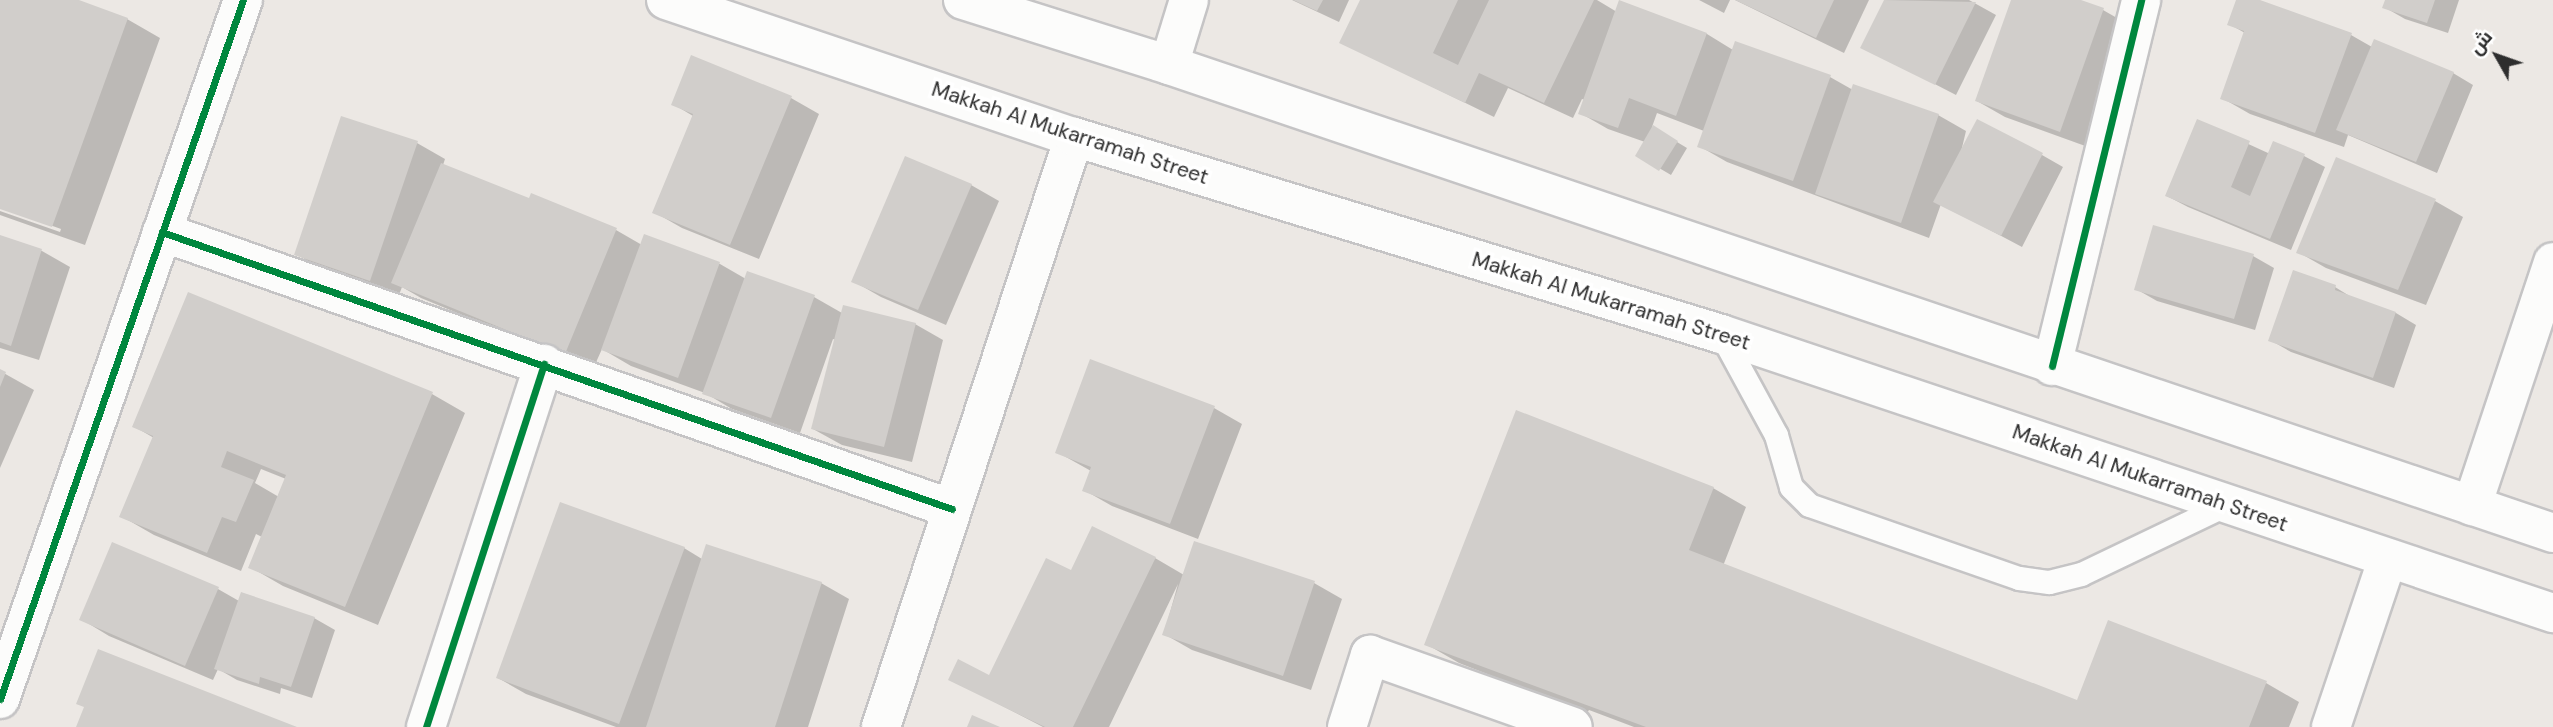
<!DOCTYPE html>
<meta charset="utf-8">
<style>
body{margin:0}
#map{position:relative;width:2553px;height:727px;overflow:hidden;background:#ece8e4;font-family:"DM Sans",Cairo,sans-serif}
div>[style]{position:absolute}
[style*='--x']{left:calc(var(--x)*1px);top:calc(var(--y)*1px);width:calc(var(--w)*1px);rotate:calc(var(--a)*1deg)}
.shadow>*{inset:0;background:#0003}
.building>*{inset:0;background:#d1cecb}
.roads{filter:drop-shadow(2px 0 #c5c4c5) drop-shadow(-2px 0 #c5c4c5) drop-shadow(0 2px #c5c4c5) drop-shadow(0 -2px #c5c4c5)}
.lane>*{height:23px;margin:-11.5px;padding:0 11.5px;transform-origin:11.5px;border-radius:11.5px;background:#fcfcfb}
.street>*{height:38px;margin:-19px;padding:0 19px;transform-origin:19px;border-radius:19px;background:#fcfcfb}
.secondary>*{height:38px;margin:-19px;padding:0 19px;transform-origin:19px;border-radius:19px;background:#fcfcfb}
.cycleway>*{height:7px;margin:-3.5px;padding:0 3.5px;transform-origin:3.5px;border-radius:3.5px;background:#00873e}
span{translate:-50% -50%;white-space:nowrap;text-align:center;line-height:1.15;-webkit-text-stroke:7px #fff;paint-order:stroke}
.street-label{font-size:21px;color:#2e2e2e}
.north{position:absolute;left:2462px;top:21px;width:70px;height:70px;-webkit-text-stroke:5px #fff;paint-order:stroke;rotate:310deg;font-size:19px;font-weight:700;line-height:28px;text-align:center;color:#2e2e2e}
.north::after{content:'';display:block;margin:auto;width:24px;height:32px;background:#2e2e2e;clip-path:polygon(50% 0,100% 100%,50% 72%,0 100%)}
</style>
<div id="map">
<div class="shadow">
<div style="clip-path:polygon(1px 0,73px 0,127px 19px,160px 38px,85px 245px,0 215px,0 211px,60px 232px,61px 229px,0 207px)"></div>
<div style="clip-path:polygon(1292px 0,1349px 0,1339px 22px)"></div>
<div style="clip-path:polygon(1362px 0,1597px 0,1617px 12px,1620px 2px,1707px 34px,1733px 50px,1830px 77px,1853px 90px,1938px 115px,1966px 131px,1961px 152px,2042px 155px,2063px 167px,2022px 247px,1941px 204px,1929px 238px,1727px 162px,1699px 146px,1704px 131px,1657px 113px,1652px 127px,1687px 148px,1671px 175px,1637px 155px,1645px 142px,1608px 129px,1580px 113px,1585px 100px,1582px 99px,1573px 118px,1508px 88px,1494px 117px,1341px 42px)"></div>
<div style="clip-path:polygon(1699px 0,1730px 0,1724px 13px)"></div>
<div style="clip-path:polygon(1735px 0,1869px 0,1844px 53px)"></div>
<div style="clip-path:polygon(1886px 0,1969px 0,1996px 15px,1956px 95px,1863px 47px)"></div>
<div style="clip-path:polygon(2013px 0,2075px 0,2103px 10px,2131px 26px,2088px 147px,2005px 117px,1977px 101px)"></div>
<div style="clip-path:polygon(2238px 0,2255px 0,2351px 35px,2372px 47px,2453px 73px,2473px 85px,2437px 173px,2348px 135px,2344px 147px,2250px 114px,2222px 98px,2245px 33px,2229px 24px)"></div>
<div style="clip-path:polygon(2387px 0,2459px 0,2448px 33px,2405px 19px,2384px 7px)"></div>
<div style="clip-path:polygon(791px 98px,819px 114px,759px 259px,682px 228px,654px 212px,693px 116px,673px 104px)"></div>
<div style="clip-path:polygon(2198px 121px,2268px 153px,2304px 156px,2325px 167px,2291px 250px,2188px 207px,2167px 196px)"></div>
<div style="clip-path:polygon(417px 143px,445px 159px,443px 165px,529px 201px,532px 196px,616px 230px,642px 245px,645px 236px,720px 264px,746px 279px,748px 273px,814px 297px,842px 313px,915px 324px,943px 340px,912px 462px,842px 445px,813px 429px,836px 340px,833px 339px,800px 433px,732px 409px,705px 393px,631px 366px,602px 349px,593px 369px,421px 298px,402px 287px,399px 295px,324px 270px,296px 254px)"></div>
<div style="clip-path:polygon(971px 185px,999px 201px,946px 325px,881px 297px,853px 281px)"></div>
<div style="clip-path:polygon(2435px 201px,2463px 217px,2426px 305px,2326px 268px,2298px 252px)"></div>
<div style="clip-path:polygon(0 237px,42px 251px,70px 267px,39px 360px,0 348px)"></div>
<div style="clip-path:polygon(2253px 256px,2274px 268px,2255px 330px,2157px 301px,2136px 289px)"></div>
<div style="clip-path:polygon(2335px 287px,2356px 300px,2396px 313px,2416px 325px,2394px 388px,2291px 352px,2270px 340px)"></div>
<div style="clip-path:polygon(0 371px,34px 390px,0 468px)"></div>
<div style="clip-path:polygon(evenodd,432px 394px,465px 413px,378px 625px,283px 586px,250px 567px,262px 537px,256px 534px,241px 571px,154px 535px,121px 516px,154px 438px,135px 427px,432px 394px,261px 469px,286px 479px,279px 497px,255px 483px,261px 469px)"></div>
<div style="clip-path:polygon(1214px 408px,1242px 424px,1198px 539px,1112px 506px,1084px 490px,1091px 471px,1057px 452px)"></div>
<div style="clip-path:polygon(1713px 488px,1746px 507px,1723px 566px,2078px 703px,2266px 683px,2299px 702px,2289px 727px,1634px 727px,1589px 710px,1587px 713px,1459px 663px,1426px 644px)"></div>
<div style="clip-path:polygon(684px 548px,702px 559px,821px 583px,849px 599px,808px 727px,616px 727px,526px 694px,498px 678px)"></div>
<div style="clip-path:polygon(1155px 558px,1184px 575px,1314px 583px,1342px 599px,1311px 690px,1192px 650px,1164px 634px,1178px 584px,1109px 727px,1043px 727px,950px 679px,990px 677px,1072px 572px)"></div>
<div style="clip-path:polygon(218px 589px,239px 601px,314px 618px,335px 630px,312px 698px,281px 688px,280px 694px,237px 680px,218px 669px,213px 680px,109px 636px,81px 619px)"></div>
</div>
<div class="building">
<div style="clip-path:polygon(0 0,79px 0,128px 18px,52px 227px,0 209px)"></div>
<div style="clip-path:polygon(1293px 0,1323px 0,1317px 11px)"></div>
<div style="clip-path:polygon(1360px 0,1458px 0,1433px 53px,1458px 65px,1489px 0,1594px 0,1544px 103px,1479px 73px,1465px 103px,1339px 43px)"></div>
<div style="clip-path:polygon(1619px 0,1707px 33px,1676px 116px,1629px 98px,1618px 128px,1578px 114px)"></div>
<div style="clip-path:polygon(1735px 0,1834px 0,1816px 38px)"></div>
<div style="clip-path:polygon(1884px 0,1976px 2px,1935px 85px,1860px 48px)"></div>
<div style="clip-path:polygon(2011px 0,2081px 0,2104px 8px,2060px 132px,1975px 101px)"></div>
<div style="clip-path:polygon(2236px 0,2260px 0,2352px 33px,2315px 133px,2220px 99px,2244px 31px,2227px 25px)"></div>
<div style="clip-path:polygon(2385px 0,2435px 0,2427px 23px,2382px 8px)"></div>
<div style="clip-path:polygon(2374px 39px,2454px 72px,2416px 162px,2336px 130px)"></div>
<div style="clip-path:polygon(1735px 41px,1831px 75px,1793px 181px,1697px 147px)"></div>
<div style="clip-path:polygon(691px 55px,792px 96px,730px 245px,652px 213px,693px 114px,671px 105px)"></div>
<div style="clip-path:polygon(1853px 84px,1939px 114px,1901px 223px,1815px 194px)"></div>
<div style="clip-path:polygon(341px 116px,418px 141px,370px 281px,294px 255px)"></div>
<div style="clip-path:polygon(1977px 119px,2043px 153px,2001px 236px,1933px 202px)"></div>
<div style="clip-path:polygon(2197px 119px,2250px 141px,2231px 187px,2250px 196px,2273px 141px,2305px 154px,2270px 239px,2165px 196px)"></div>
<div style="clip-path:polygon(1653px 125px,1678px 141px,1659px 171px,1635px 156px)"></div>
<div style="clip-path:polygon(905px 156px,972px 184px,918px 310px,851px 282px)"></div>
<div style="clip-path:polygon(2336px 157px,2436px 199px,2398px 290px,2296px 253px)"></div>
<div style="clip-path:polygon(441px 163px,529px 198px,531px 193px,617px 228px,565px 354px,391px 283px)"></div>
<div style="clip-path:polygon(2153px 225px,2254px 254px,2234px 319px,2134px 290px)"></div>
<div style="clip-path:polygon(644px 234px,720px 262px,678px 378px,601px 350px)"></div>
<div style="clip-path:polygon(0 235px,42px 249px,11px 346px,0 342px)"></div>
<div style="clip-path:polygon(2293px 270px,2336px 285px,2335px 290px,2396px 312px,2373px 378px,2268px 341px)"></div>
<div style="clip-path:polygon(747px 271px,815px 295px,771px 418px,702px 394px)"></div>
<div style="clip-path:polygon(188px 292px,433px 392px,345px 607px,248px 568px,286px 475px,227px 451px,221px 467px,254px 480px,236px 522px,222px 517px,207px 553px,119px 517px,153px 436px,132px 427px)"></div>
<div style="clip-path:polygon(843px 305px,916px 323px,884px 447px,811px 429px)"></div>
<div style="clip-path:polygon(1090px 359px,1215px 406px,1170px 524px,1082px 491px,1091px 467px,1055px 453px)"></div>
<div style="clip-path:polygon(0 369px,6px 372px,0 387px)"></div>
<div style="clip-path:polygon(1516px 410px,1714px 487px,1689px 550px,2077px 700px,2108px 620px,2267px 681px,2249px 727px,1646px 727px,1424px 645px)"></div>
<div style="clip-path:polygon(560px 502px,685px 547px,619px 724px,496px 678px)"></div>
<div style="clip-path:polygon(1092px 526px,1156px 557px,1073px 727px,1045px 727px,948px 680px,958px 659px,989px 675px,1046px 558px,1071px 570px)"></div>
<div style="clip-path:polygon(1194px 541px,1315px 581px,1283px 676px,1162px 635px)"></div>
<div style="clip-path:polygon(112px 542px,219px 587px,185px 666px,79px 620px)"></div>
<div style="clip-path:polygon(706px 544px,822px 582px,775px 727px,646px 727px)"></div>
<div style="clip-path:polygon(241px 592px,315px 617px,291px 687px,260px 677px,259px 684px,214px 669px)"></div>
<div style="clip-path:polygon(98px 649px,297px 727px,76px 727px,84px 707px,76px 704px)"></div>
<div style="clip-path:polygon(972px 715px,1000px 727px,967px 727px)"></div>
</div>
<div class="roads">
<div class="lane">
<div style="--x:1721;--y:334;--w:115;--a:61.4"></div>
<div style="--x:1776;--y:435;--w:54;--a:73.9"></div>
<div style="--x:1791;--y:487;--w:25;--a:45"></div>
<div style="--x:1809;--y:505;--w:222;--a:19.2"></div>
<div style="--x:2019;--y:578;--w:30;--a:8"></div>
<div style="--x:2049;--y:582;--w:33;--a:-14"></div>
<div style="--x:2081;--y:574;--w:162;--a:-25.6"></div>
</div>
<div class="street">
<div style="--x:1169;--y:65;--w:68;--a:-72.9"></div>
<div style="--x:162;--y:232;--w:837;--a:19.32"></div>
<div style="--x:2052;--y:366;--w:377;--a:-76.3"></div>
<div style="--x:2472;--y:506;--w:257;--a:-71.6"></div>
<div style="--x:0;--y:699;--w:740;--a:-70.83"></div>
<div style="--x:426;--y:727;--w:382;--a:-72"></div>
<div style="--x:881;--y:727;--w:621;--a:-71.89"></div>
<div style="--x:1347;--y:727;--w:76;--a:-72.3"></div>
<div style="--x:1370;--y:655;--w:215;--a:19.5"></div>
<div style="--x:2331;--y:727;--w:178;--a:-71.4"></div>
</div>
<div class="secondary">
<div style="--x:666;--y:0;--w:430;--a:18.6"></div>
<div style="--x:1074;--y:137;--w:676;--a:16.93"></div>
<div style="--x:1721;--y:334;--w:878;--a:18.54"></div>
<div style="--x:963;--y:0;--w:216;--a:17.5"></div>
<div style="--x:1169;--y:65;--w:1461;--a:18.68"></div>
</div>
</div>
<div class="cycleway">
<div style="--x:162;--y:232;--w:837;--a:19.32"></div>
<div style="--x:2052;--y:366;--w:377;--a:-76.3"></div>
<div style="--x:0;--y:699;--w:740;--a:-70.83"></div>
<div style="--x:426;--y:727;--w:382;--a:-72"></div>
</div>
<div class="street-label">
<span style="left:1070px;top:133px;rotate:18deg">Makkah Al Mukarramah Street</span>
<span style="left:1611px;top:301px;rotate:17deg">Makkah Al Mukarramah Street</span>
<span style="left:2150px;top:478px;rotate:19deg">Makkah Al Mukarramah Street</span>
</div>
<div class="north">ش</div>
</div>
